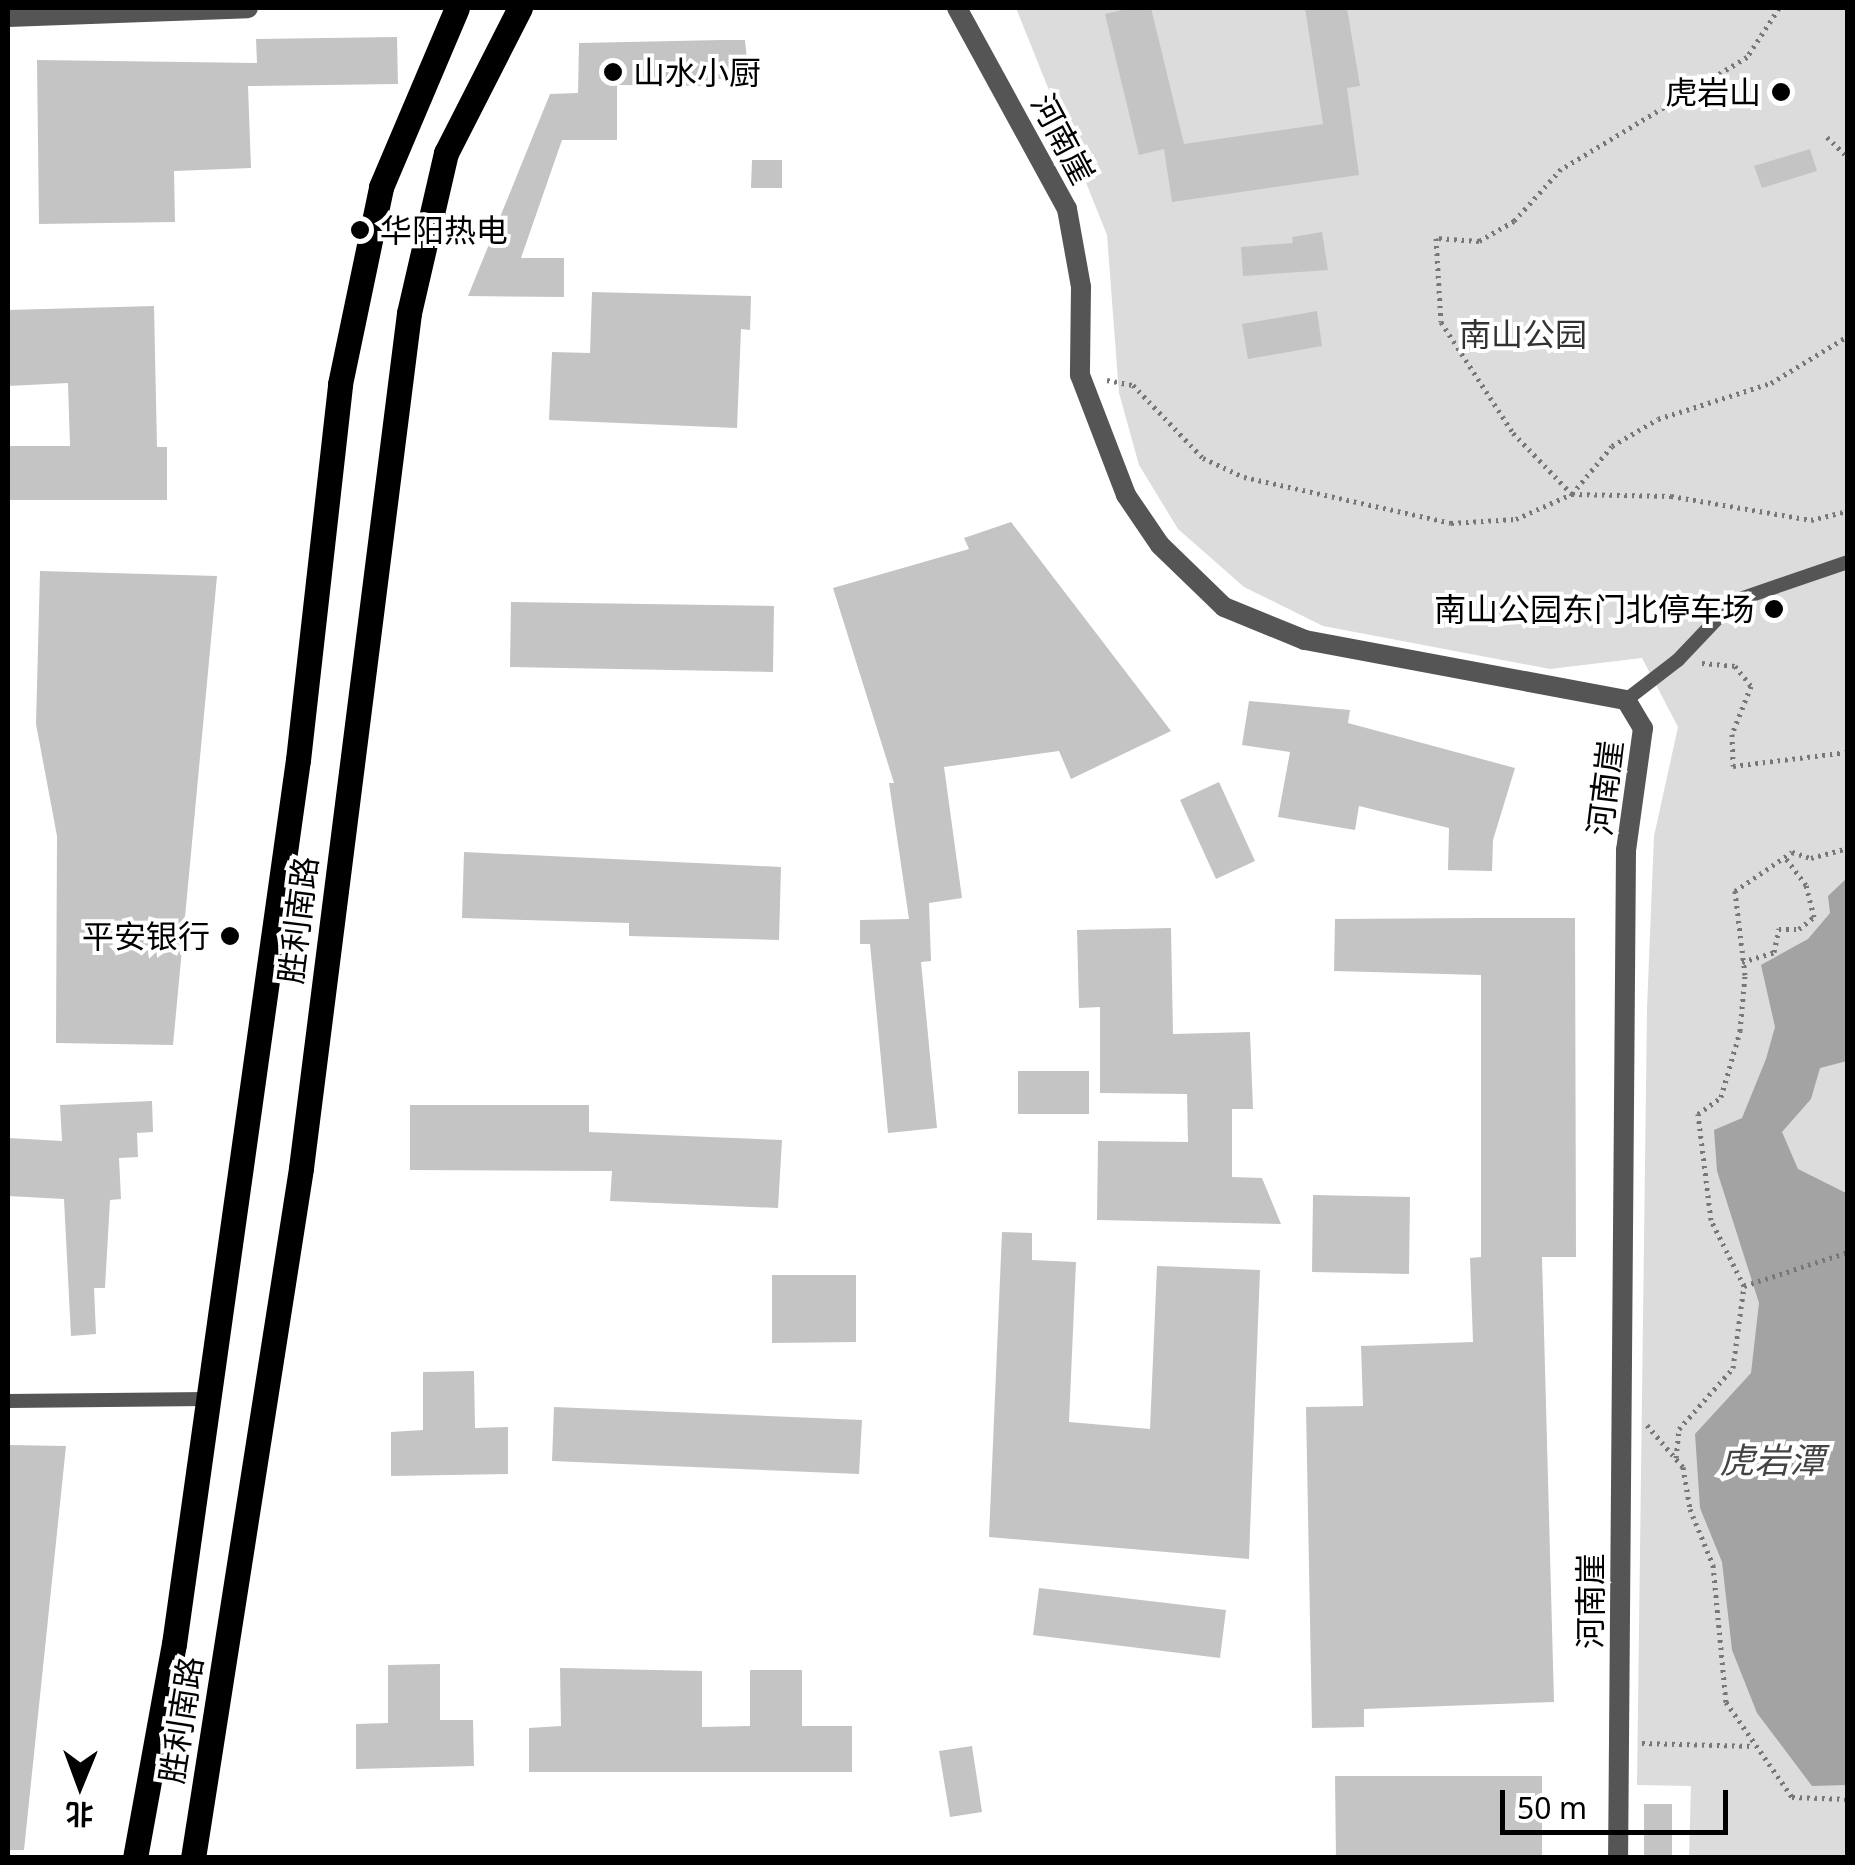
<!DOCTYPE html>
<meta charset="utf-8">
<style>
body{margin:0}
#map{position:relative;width:1855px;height:1865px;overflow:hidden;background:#fff;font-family:"Noto Sans","Noto Sans SC",sans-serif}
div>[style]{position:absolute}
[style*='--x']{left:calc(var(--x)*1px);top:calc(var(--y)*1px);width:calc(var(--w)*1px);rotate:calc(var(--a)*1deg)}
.green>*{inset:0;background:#dcdcdc}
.water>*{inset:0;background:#a3a3a3}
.building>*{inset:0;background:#c4c4c4}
.path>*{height:5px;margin-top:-2.5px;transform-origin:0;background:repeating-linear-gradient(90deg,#777 0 2.5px,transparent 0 7.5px)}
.service>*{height:14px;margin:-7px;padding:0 7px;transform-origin:7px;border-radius:7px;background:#555}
.minor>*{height:20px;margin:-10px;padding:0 10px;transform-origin:10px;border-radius:10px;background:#555}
.tertiary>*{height:20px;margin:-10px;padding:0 10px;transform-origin:10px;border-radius:10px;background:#555}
.primary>*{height:25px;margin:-12.5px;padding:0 12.5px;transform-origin:12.5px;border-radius:12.5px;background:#000}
.dots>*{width:28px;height:28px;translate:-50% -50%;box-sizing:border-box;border:5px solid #fff;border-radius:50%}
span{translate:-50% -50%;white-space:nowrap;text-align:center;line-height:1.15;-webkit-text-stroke:8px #fff;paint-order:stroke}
.poi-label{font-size:32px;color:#000}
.left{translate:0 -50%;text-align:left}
.right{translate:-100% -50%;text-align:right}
.street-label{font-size:32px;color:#000}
.park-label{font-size:32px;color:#333}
.water-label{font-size:35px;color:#444;font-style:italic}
.frame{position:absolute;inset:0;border:10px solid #000;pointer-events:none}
.north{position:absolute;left:30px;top:1735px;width:100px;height:100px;-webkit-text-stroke:8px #fff;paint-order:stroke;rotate:181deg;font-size:28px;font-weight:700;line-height:40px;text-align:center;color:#000}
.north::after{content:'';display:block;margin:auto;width:35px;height:45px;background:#000;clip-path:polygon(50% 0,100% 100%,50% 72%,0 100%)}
.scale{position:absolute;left:1500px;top:1790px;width:228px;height:45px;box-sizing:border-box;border:5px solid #000;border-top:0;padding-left:12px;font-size:30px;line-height:35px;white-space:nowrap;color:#000;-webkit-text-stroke:8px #fff;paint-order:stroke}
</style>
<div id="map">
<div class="green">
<div style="clip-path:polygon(1016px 8px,1847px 8px,1847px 1857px,1689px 1857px,1691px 1786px,1637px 1785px,1647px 1008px,1654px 836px,1678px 727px,1642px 658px,1550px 669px,1323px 626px,1244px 587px,1178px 529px,1139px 465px,1119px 393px,1107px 235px)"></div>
</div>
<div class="water">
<div style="clip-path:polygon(1847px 878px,1847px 1061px,1820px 1068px,1811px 1099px,1782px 1132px,1798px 1169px,1848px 1194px,1847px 1785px,1812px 1786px,1757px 1713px,1732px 1650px,1722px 1562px,1700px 1508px,1695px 1434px,1751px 1373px,1759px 1303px,1717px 1171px,1714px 1130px,1742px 1118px,1766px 1059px,1775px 1027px,1761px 965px,1808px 939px,1830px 913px,1828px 896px)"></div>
</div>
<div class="building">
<div style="clip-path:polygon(1131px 8px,1151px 8px,1184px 144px,1323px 124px,1305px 8px,1347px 8px,1360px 86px,1347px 88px,1359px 175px,1172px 202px,1164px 149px,1139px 155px,1105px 14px)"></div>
<div style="clip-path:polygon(397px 37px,398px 84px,248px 86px,251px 168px,174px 171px,175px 222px,39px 224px,37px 60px,257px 63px,256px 39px)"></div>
<div style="clip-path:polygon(722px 40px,745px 40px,749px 79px,718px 79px,718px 86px,617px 85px,617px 140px,562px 140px,521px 258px,564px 258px,564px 297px,468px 296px,550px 94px,578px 93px,579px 43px)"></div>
<div style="clip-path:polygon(1810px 149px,1817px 171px,1762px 188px,1754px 166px)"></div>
<div style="clip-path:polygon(752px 160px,782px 160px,782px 188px,751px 188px)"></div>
<div style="clip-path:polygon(1322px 232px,1328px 270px,1243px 276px,1241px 247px,1293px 243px,1292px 237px)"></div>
<div style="clip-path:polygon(592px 292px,751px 296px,750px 330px,741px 329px,737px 428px,549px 420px,552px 352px,590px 353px)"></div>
<div style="clip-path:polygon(154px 306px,157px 447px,167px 447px,167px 500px,8px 500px,8px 446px,70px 446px,68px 383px,8px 386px,8px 310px)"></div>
<div style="clip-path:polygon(1317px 311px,1322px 346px,1248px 359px,1242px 324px)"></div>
<div style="clip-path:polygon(1011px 522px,1171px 731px,1071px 779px,1059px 751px,944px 767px,962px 898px,929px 903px,931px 961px,921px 962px,937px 1128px,888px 1133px,870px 944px,860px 944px,860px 920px,909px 919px,889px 783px,894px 783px,833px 588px,969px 549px,964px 538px)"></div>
<div style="clip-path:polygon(40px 571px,217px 576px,173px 1045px,56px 1043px,57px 836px,36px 724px)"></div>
<div style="clip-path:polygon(511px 602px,774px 606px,773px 672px,510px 667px)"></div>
<div style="clip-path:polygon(1249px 701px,1350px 710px,1348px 723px,1515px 768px,1493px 840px,1492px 871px,1448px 870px,1449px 828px,1359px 806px,1355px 830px,1278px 817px,1290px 752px,1242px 745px)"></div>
<div style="clip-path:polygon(1219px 782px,1255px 861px,1216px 879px,1180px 800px)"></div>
<div style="clip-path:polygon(464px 852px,781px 867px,779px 940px,629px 936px,629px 923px,462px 918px)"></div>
<div style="clip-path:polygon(1481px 918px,1575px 918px,1576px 1257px,1542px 1257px,1554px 1702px,1364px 1709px,1364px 1727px,1312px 1728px,1306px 1407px,1363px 1406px,1361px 1346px,1473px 1342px,1470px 1258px,1481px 1257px,1481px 975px,1334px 971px,1335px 919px)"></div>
<div style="clip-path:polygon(1171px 928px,1173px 1034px,1250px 1032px,1253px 1109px,1232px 1109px,1232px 1177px,1262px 1178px,1281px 1224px,1097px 1220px,1098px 1141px,1188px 1142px,1187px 1094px,1100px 1093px,1100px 1007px,1079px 1008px,1077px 930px)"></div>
<div style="clip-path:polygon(1018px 1071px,1089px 1071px,1089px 1114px,1018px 1114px)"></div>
<div style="clip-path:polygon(152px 1101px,153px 1132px,137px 1133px,138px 1157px,119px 1158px,121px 1199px,110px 1200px,105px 1288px,94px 1288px,96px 1334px,71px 1336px,64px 1199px,8px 1196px,8px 1138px,62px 1141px,60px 1105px)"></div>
<div style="clip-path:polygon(410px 1105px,589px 1105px,589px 1132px,782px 1140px,778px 1208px,610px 1201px,612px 1171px,410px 1170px)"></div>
<div style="clip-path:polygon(1313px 1195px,1410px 1197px,1409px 1274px,1312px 1272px)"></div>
<div style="clip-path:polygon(1002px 1232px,1032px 1233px,1032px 1260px,1076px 1262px,1069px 1422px,1150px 1429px,1157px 1266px,1260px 1270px,1249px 1559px,989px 1537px)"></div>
<div style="clip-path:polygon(772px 1275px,856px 1275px,856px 1342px,772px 1343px)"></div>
<div style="clip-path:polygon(474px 1371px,475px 1428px,508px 1427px,508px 1474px,391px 1476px,391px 1432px,423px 1430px,423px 1372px)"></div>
<div style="clip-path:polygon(554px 1407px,862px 1420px,859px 1474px,552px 1461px)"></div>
<div style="clip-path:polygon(8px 1445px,66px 1446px,24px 1850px,8px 1850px)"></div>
<div style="clip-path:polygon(1039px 1588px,1226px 1610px,1220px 1658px,1033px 1635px)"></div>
<div style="clip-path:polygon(440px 1664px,440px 1720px,473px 1720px,474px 1766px,356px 1769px,356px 1724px,388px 1723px,388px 1665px)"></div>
<div style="clip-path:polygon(560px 1668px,702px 1671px,702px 1727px,750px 1726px,750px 1670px,802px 1670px,802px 1726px,852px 1726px,852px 1772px,529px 1772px,529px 1728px,561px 1726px)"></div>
<div style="clip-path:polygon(972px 1746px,982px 1812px,950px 1817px,939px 1751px)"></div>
<div style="clip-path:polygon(1335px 1776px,1542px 1776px,1542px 1858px,1336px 1858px)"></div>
<div style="clip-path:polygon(1644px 1804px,1672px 1804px,1672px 1858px,1644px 1858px)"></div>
</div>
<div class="path">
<div style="--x:1779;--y:8;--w:59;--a:123.1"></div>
<div style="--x:1747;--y:57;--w:217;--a:148.9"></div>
<div style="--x:1561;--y:169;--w:70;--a:132.1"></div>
<div style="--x:1514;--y:221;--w:40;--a:150.3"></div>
<div style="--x:1479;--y:241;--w:43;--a:-176"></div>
<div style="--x:1436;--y:238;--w:84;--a:86.6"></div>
<div style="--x:1441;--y:322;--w:132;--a:57"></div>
<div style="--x:1513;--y:433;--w:85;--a:46"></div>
<div style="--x:1572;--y:494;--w:99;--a:1.2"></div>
<div style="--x:1671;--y:496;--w:142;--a:9.7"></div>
<div style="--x:1811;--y:520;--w:38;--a:-14"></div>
<div style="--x:1827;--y:137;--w:29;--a:44"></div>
<div style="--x:1107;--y:380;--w:26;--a:11"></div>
<div style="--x:1133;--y:385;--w:101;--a:46.2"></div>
<div style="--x:1203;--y:458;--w:45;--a:24.9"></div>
<div style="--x:1244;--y:477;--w:212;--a:12.5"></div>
<div style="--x:1451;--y:523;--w:65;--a:-3.5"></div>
<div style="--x:1516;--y:519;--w:61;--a:-24.1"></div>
<div style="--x:1572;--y:494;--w:62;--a:-50.2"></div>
<div style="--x:1612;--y:446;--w:53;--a:-30.4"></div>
<div style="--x:1658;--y:419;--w:119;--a:-17.7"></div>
<div style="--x:1771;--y:383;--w:90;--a:-31.4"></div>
<div style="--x:1702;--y:663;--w:33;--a:5"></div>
<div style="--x:1735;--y:666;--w:26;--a:51"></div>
<div style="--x:1751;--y:686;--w:52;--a:111.6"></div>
<div style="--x:1732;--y:734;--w:32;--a:88"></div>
<div style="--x:1733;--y:766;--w:116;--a:-6.9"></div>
<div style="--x:1742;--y:962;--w:34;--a:-17"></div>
<div style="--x:1774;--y:952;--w:24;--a:-78"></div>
<div style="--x:1779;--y:929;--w:20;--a:0"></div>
<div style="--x:1799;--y:929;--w:19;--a:-39"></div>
<div style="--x:1814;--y:917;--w:33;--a:-104"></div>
<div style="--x:1806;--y:885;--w:35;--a:-127"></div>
<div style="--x:1744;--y:1286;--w:109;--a:-18.1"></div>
<div style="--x:1647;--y:1425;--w:55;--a:49.4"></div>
<div style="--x:1683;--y:1467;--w:43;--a:80.5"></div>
<div style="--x:1690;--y:1509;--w:61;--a:67.7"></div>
<div style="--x:1713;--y:1565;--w:138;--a:84.6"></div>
<div style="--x:1726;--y:1702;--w:116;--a:55.2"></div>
<div style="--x:1792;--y:1797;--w:56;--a:2"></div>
<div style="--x:1676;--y:1458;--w:29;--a:-84"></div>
<div style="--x:1679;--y:1429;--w:81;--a:-48.5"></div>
<div style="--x:1733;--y:1368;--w:83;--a:-82.4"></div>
<div style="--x:1744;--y:1286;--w:74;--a:-116.6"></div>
<div style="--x:1711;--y:1220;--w:107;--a:-97"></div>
<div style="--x:1698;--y:1114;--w:29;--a:-36"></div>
<div style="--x:1721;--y:1097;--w:69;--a:-73.9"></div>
<div style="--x:1740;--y:1031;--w:56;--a:-84.9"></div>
<div style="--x:1745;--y:975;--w:85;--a:-96.8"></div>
<div style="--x:1735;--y:891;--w:69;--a:-34.4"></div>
<div style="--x:1792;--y:852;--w:20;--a:18"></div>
<div style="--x:1811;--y:858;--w:38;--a:-15"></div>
<div style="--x:1642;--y:1743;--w:112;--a:1.5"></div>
</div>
<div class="service">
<div style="--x:1626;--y:700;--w:66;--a:-37.6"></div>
<div style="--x:1678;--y:660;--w:81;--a:-46.5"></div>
<div style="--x:1734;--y:601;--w:120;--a:-18.9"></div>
<div style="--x:8;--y:1401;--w:199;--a:-0.6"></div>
</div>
<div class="minor">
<div style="--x:957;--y:8;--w:229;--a:61.3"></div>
<div style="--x:1067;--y:209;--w:79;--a:79.8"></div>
<div style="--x:1081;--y:287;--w:88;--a:90.7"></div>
<div style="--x:1080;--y:375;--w:129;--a:69"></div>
<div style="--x:1126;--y:495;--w:60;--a:55.8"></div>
<div style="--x:1160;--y:545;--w:89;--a:44.1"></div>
<div style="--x:1224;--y:607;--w:87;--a:22.2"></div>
<div style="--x:1305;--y:640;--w:327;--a:10.6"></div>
<div style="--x:1626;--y:700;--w:33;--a:59"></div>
<div style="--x:1643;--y:728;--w:123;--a:97.9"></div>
<div style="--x:1626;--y:850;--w:1008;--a:90.45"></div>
</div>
<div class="tertiary">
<div style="--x:8;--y:17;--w:240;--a:-2.1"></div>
</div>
<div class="primary">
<div style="--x:135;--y:1858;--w:218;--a:-79.7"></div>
<div style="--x:174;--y:1644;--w:893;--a:-82.02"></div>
<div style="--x:298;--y:760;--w:378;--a:-83.6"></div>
<div style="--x:340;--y:384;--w:201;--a:-78.2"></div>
<div style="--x:381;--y:187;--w:194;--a:-67"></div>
<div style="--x:193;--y:1858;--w:698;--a:-81.1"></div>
<div style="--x:301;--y:1168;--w:862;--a:-82.8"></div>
<div style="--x:409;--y:313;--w:164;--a:-77"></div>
<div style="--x:446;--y:153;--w:163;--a:-63"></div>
</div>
<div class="dots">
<div style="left:613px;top:72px;background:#000"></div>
<div style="left:1781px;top:92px;background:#000"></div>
<div style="left:360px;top:230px;background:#000"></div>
<div style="left:1774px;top:609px;background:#000"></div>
<div style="left:230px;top:936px;background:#000"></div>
</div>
<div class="poi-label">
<span class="left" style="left:633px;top:72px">山水小厨</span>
<span class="right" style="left:1761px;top:92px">虎岩山</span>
<span class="left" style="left:380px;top:230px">华阳热电</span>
<span class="right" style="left:1754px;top:609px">南山公园东门北停车场</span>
<span class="right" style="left:210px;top:936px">平安银行</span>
</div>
<div class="street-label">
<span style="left:1063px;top:139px;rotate:62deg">河南崖</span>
<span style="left:1605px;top:788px;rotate:-83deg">河南崖</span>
<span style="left:298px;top:920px;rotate:-83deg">胜利南路</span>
<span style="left:1590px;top:1601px;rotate:-90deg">河南崖</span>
<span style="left:181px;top:1720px;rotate:-81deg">胜利南路</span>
</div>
<div class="park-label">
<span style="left:1523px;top:334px">南山公园</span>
</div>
<div class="water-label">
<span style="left:1772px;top:1460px">虎岩潭</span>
</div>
<div class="frame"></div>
<div class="north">北</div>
<div class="scale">50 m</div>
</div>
